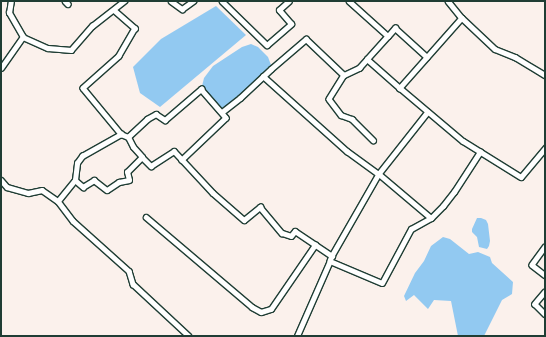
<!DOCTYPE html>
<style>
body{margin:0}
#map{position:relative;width:546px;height:337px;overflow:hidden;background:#fbf1ec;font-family:"Shantell Sans",sans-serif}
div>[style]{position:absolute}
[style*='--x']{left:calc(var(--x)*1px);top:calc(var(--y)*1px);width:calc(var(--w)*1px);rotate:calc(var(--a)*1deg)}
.water>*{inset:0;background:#92c9f1}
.roads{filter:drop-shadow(1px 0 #1f3d34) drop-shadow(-1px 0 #1f3d34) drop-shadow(0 1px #1f3d34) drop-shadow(0 -1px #1f3d34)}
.minor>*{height:4.5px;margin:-2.25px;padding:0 2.25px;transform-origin:2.25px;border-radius:2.25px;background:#fff}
span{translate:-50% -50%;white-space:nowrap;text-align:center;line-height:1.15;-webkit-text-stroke:3.5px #fff;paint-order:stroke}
.frame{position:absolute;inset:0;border:2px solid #1f3d34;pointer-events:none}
</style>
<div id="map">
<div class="water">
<div style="clip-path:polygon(216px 6px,246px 35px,160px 107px,140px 93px,133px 67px,161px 39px)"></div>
<div style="clip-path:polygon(251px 44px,258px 47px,268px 57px,271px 65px,241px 95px,228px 105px,220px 109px,211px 101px,202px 86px,204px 78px,213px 66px,242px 47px)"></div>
<div style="clip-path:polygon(477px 218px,481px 218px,486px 220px,488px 224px,490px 241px,489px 246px,487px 249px,479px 247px,477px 237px,472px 232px,472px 229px)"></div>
<div style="clip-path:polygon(443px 237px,450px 239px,469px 254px,478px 252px,490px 257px,492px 263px,513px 282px,512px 294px,502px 300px,484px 336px,458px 336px,451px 301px,434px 300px,428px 309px,414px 295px,406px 301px,404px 296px,415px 273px,424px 261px,431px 246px)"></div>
</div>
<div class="roads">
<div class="minor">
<div style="--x:65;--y:1;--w:4;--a:45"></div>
<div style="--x:171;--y:1;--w:14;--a:36"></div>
<div style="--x:182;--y:9;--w:14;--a:-36"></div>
<div style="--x:222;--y:1;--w:63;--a:44.4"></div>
<div style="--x:267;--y:45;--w:32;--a:-41"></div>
<div style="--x:291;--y:24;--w:18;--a:-131"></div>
<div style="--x:279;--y:10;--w:13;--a:-42"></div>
<div style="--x:349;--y:1;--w:52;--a:41.9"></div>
<div style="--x:388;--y:36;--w:11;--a:-49"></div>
<div style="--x:395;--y:28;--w:43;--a:42.2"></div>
<div style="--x:448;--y:1;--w:22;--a:51"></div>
<div style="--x:462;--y:18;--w:45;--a:43.2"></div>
<div style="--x:495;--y:49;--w:22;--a:22"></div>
<div style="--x:515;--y:57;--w:35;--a:31"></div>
<div style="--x:114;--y:10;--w:28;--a:41"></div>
<div style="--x:135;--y:28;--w:32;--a:120"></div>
<div style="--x:119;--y:56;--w:48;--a:138.4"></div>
<div style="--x:83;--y:88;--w:60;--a:50.4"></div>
<div style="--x:121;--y:134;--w:8;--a:23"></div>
<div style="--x:128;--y:137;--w:26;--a:-43"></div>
<div style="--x:147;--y:119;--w:10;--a:-29"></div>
<div style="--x:156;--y:114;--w:11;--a:34"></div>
<div style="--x:165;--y:120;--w:48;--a:-40.7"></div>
<div style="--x:201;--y:89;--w:38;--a:49"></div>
<div style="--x:226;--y:118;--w:61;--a:136.3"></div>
<div style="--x:462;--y:18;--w:94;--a:131.5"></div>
<div style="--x:400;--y:88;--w:82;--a:40.1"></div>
<div style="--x:463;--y:141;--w:68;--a:31.8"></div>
<div style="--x:521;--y:177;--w:38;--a:-50"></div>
<div style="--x:23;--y:37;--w:27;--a:24"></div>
<div style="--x:48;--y:48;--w:23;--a:5"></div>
<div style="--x:71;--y:50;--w:32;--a:-49"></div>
<div style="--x:92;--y:26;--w:41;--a:-38"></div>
<div style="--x:367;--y:59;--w:31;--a:-48"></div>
<div style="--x:1;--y:68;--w:38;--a:-55"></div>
<div style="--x:23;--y:37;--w:28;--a:-120"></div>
<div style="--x:9;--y:13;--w:12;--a:-81"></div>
<div style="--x:344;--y:75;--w:28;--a:122"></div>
<div style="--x:329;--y:99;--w:20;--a:53"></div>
<div style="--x:341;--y:115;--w:12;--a:20"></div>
<div style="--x:352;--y:119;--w:30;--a:45"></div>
<div style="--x:263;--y:76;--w:113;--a:41.8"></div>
<div style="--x:347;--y:151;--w:39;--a:36"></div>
<div style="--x:379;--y:174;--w:95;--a:119.8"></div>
<div style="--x:222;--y:112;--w:23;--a:-38"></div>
<div style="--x:240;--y:98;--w:42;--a:-43.1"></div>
<div style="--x:271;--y:69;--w:46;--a:-40.6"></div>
<div style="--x:306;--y:39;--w:52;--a:43.5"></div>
<div style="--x:344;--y:75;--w:17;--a:-25"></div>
<div style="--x:359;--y:68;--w:12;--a:-48"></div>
<div style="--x:367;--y:59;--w:44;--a:41.3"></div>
<div style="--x:428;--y:112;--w:79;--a:128.3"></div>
<div style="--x:379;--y:174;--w:68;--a:40.2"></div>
<div style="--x:142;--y:157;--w:13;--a:45"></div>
<div style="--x:151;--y:166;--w:27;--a:-33"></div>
<div style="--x:174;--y:151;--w:57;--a:47.1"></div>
<div style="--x:213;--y:193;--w:41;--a:41.1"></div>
<div style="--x:244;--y:220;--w:21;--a:-39"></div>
<div style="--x:260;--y:207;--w:34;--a:50"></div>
<div style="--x:282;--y:233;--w:9;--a:18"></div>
<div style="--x:291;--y:236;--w:6;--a:-51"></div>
<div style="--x:295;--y:231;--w:45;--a:34"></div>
<div style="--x:332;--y:256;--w:5;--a:112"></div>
<div style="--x:330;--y:261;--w:56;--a:22.9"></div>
<div style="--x:382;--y:283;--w:61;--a:-61.8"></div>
<div style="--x:411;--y:229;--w:23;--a:-29"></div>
<div style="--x:431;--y:218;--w:17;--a:-45"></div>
<div style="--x:443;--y:206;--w:18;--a:-52"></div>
<div style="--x:454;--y:192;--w:48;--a:-57"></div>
<div style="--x:1;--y:180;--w:9;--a:49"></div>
<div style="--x:7;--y:187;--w:22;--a:16"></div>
<div style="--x:28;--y:193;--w:14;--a:-12"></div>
<div style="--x:42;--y:190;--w:19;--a:35"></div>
<div style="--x:58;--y:201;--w:27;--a:-51"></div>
<div style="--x:75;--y:180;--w:11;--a:41"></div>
<div style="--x:83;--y:187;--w:13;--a:-32"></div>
<div style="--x:94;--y:180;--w:16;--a:38"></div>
<div style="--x:107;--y:190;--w:14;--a:-34"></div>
<div style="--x:119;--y:182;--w:10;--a:-11"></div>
<div style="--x:129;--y:180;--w:8;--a:-104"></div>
<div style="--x:127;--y:172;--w:21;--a:-45"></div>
<div style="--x:142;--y:157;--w:13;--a:-132"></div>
<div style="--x:133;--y:147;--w:11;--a:-117"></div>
<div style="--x:75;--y:180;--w:17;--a:-83"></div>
<div style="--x:77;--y:163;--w:9;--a:-54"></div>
<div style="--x:82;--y:156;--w:45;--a:-29.4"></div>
<div style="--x:58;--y:201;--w:25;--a:53"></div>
<div style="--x:73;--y:221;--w:75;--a:41.8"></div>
<div style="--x:129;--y:271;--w:14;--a:73"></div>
<div style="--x:133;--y:284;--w:76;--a:42.9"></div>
<div style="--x:146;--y:217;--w:139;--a:40.3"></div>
<div style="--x:252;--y:307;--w:10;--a:29"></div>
<div style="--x:261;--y:312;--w:10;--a:-17"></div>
<div style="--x:271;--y:309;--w:78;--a:-55.5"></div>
<div style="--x:545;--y:247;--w:22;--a:126"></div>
<div style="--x:532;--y:265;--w:16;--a:38"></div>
<div style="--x:545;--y:292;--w:16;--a:130"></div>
<div style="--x:535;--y:304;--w:14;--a:45"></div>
<div style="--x:297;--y:336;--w:82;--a:-66.3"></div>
</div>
</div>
<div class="frame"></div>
</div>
